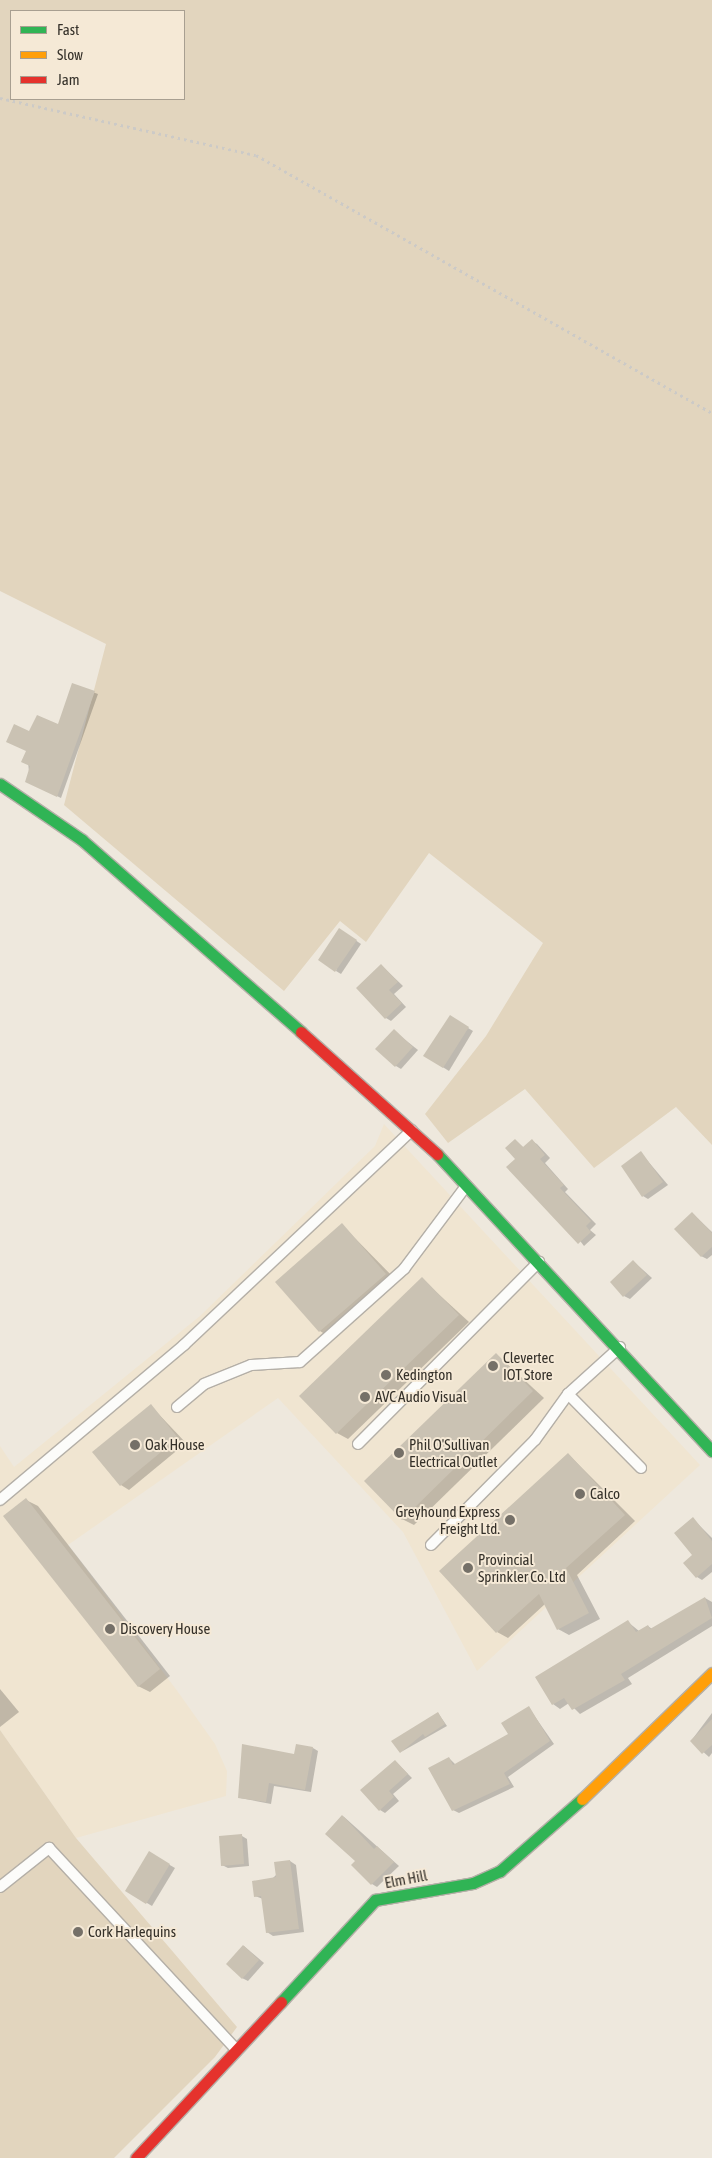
<!DOCTYPE html>
<style>
body{margin:0}
#map{position:relative;width:712px;height:2158px;overflow:hidden;background:#eee8dd;font-family:"Asap Condensed",sans-serif}
div>[style]{position:absolute}
[style*='--x']{left:calc(var(--x)*1px);top:calc(var(--y)*1px);width:calc(var(--w)*1px);rotate:calc(var(--a)*1deg)}
.built>*{inset:0;background:#f0e5d1}
.green>*{inset:0;background:#e2d5be}
.shadow>*{inset:0;background:#0003}
.building>*{inset:0;background:#cac2b3}
.path>*{height:3px;margin-top:-1.5px;transform-origin:0;background:repeating-linear-gradient(90deg,#cccac7 0 2.5px,transparent 0 6.5px)}
.roads{filter:drop-shadow(1px 0 #b4afa7) drop-shadow(-1px 0 #b4afa7) drop-shadow(0 1px #b4afa7) drop-shadow(0 -1px #b4afa7)}
.lane>*{height:10px;margin:-5px;padding:0 5px;transform-origin:5px;border-radius:5px;background:#fcfcfa}
.fast>*{height:11px;margin:-5.5px;padding:0 5.5px;transform-origin:5.5px;border-radius:5.5px;background:#30b455}
.slow>*{height:11px;margin:-5.5px;padding:0 5.5px;transform-origin:5.5px;border-radius:5.5px;background:#ff9f0a}
.jam>*{height:11px;margin:-5.5px;padding:0 5.5px;transform-origin:5.5px;border-radius:5.5px;background:#e5322d}
.dots>*{width:14px;height:14px;translate:-50% -50%;box-sizing:border-box;border:2px solid #f5e9d6;border-radius:50%}
span{translate:-50% -50%;white-space:nowrap;text-align:center;line-height:1.15;-webkit-text-stroke:4px #f5e9d6;paint-order:stroke}
.poi-label{font-size:15px;color:#343029}
.left{translate:0 -50%;text-align:left}
.right{translate:-100% -50%;text-align:right}
.street-label{font-size:15px;color:#343029}
.legend{position:absolute;left:10px;top:10px;width:175px;height:90px;box-sizing:border-box;background:#f5e9d6;border:1px solid #a89f91;margin:0;padding:6px 9px;list-style:none;font-size:15px;color:#343029}
.legend li{display:flex;align-items:center;gap:10px;height:25px}
.legend b{width:25px;border:1px solid #a89f91}
</style>
<div id="map">
<div class="built">
<div style="clip-path:polygon(384px 1124px,700px 1465px,477px 1671px,403px 1532px,278px 1398px,68px 1545px,178px 1692px,215px 1744px,227px 1771px,226px 1796px,76px 1838px,0 1730px,0 1446px,14px 1467px,200px 1316px,375px 1146px)"></div>
</div>
<div class="green">
<div style="clip-path:polygon(evenodd,0 0,712px 0,712px 1145px,676px 1107px,594px 1168px,525px 1089px,448px 1143px,425px 1114px,486px 1036px,543px 943px,429px 853px,366px 942px,340px 921px,284px 991px,64px 805px,106px 644px,0 591px,0 0,11px 11px,184px 11px,184px 99px,11px 99px,11px 11px)"></div>
<div style="clip-path:polygon(0 1730px,76px 1838px,237px 2027px,215px 2057px,114px 2158px,0 2158px)"></div>
</div>
<div class="shadow">
<div style="clip-path:polygon(73px 685px,98px 694px,61px 798px,30px 783px,27px 751px,30px 733px,58px 726px)"></div>
<div style="clip-path:polygon(345px 933px,361px 944px,341px 974px,336px 971px)"></div>
<div style="clip-path:polygon(381px 965px,403px 986px,394px 994px,406px 1007px,391px 1021px,386px 1018px)"></div>
<div style="clip-path:polygon(450px 1017px,473px 1031px,449px 1071px,425px 1056px)"></div>
<div style="clip-path:polygon(394px 1031px,418px 1050px,401px 1069px,396px 1066px)"></div>
<div style="clip-path:polygon(515px 1140px,524px 1148px,532px 1141px,537px 1144px,550px 1158px,545px 1163px,568px 1189px,565px 1192px,596px 1224px,590px 1230px,596px 1235px,584px 1246px,517px 1159px)"></div>
<div style="clip-path:polygon(641px 1153px,668px 1185px,648px 1199px,643px 1196px)"></div>
<div style="clip-path:polygon(692px 1213px,712px 1232px,712px 1255px,707px 1259px,701px 1256px)"></div>
<div style="clip-path:polygon(342px 1225px,397px 1281px,331px 1338px,320px 1331px,277px 1282px)"></div>
<div style="clip-path:polygon(633px 1261px,652px 1278px,630px 1299px,624px 1296px)"></div>
<div style="clip-path:polygon(422px 1279px,469px 1322px,348px 1439px,337px 1433px)"></div>
<div style="clip-path:polygon(496px 1354px,544px 1398px,414px 1525px,402px 1519px)"></div>
<div style="clip-path:polygon(151px 1406px,186px 1443px,129px 1490px,121px 1485px)"></div>
<div style="clip-path:polygon(568px 1454px,635px 1521px,577px 1575px,600px 1619px,569px 1635px,558px 1629px,545px 1604px,508px 1638px,497px 1632px)"></div>
<div style="clip-path:polygon(26px 1500px,38px 1506px,170px 1676px,150px 1692px,138px 1686px)"></div>
<div style="clip-path:polygon(693px 1519px,712px 1538px,712px 1572px,702px 1580px,697px 1577px)"></div>
<div style="clip-path:polygon(705px 1598px,712px 1602px,712px 1626px,628px 1678px,632px 1684px,580px 1714px,569px 1703px,560px 1709px,553px 1704px,628px 1622px,639px 1631px,648px 1626px,652px 1629px)"></div>
<div style="clip-path:polygon(0 1689px,19px 1712px,0 1727px)"></div>
<div style="clip-path:polygon(529px 1708px,554px 1744px,508px 1777px,514px 1787px,459px 1813px,453px 1810px,449px 1758px,456px 1765px,510px 1735px)"></div>
<div style="clip-path:polygon(438px 1713px,447px 1726px,401px 1752px)"></div>
<div style="clip-path:polygon(712px 1713px,712px 1753px,709px 1757px,691px 1741px)"></div>
<div style="clip-path:polygon(313px 1748px,318px 1751px,311px 1792px,274px 1786px,271px 1804px,240px 1798px,295px 1755px)"></div>
<div style="clip-path:polygon(395px 1761px,412px 1778px,393px 1794px,399px 1801px,385px 1813px,380px 1810px)"></div>
<div style="clip-path:polygon(343px 1816px,399px 1866px,377px 1887px,372px 1884px)"></div>
<div style="clip-path:polygon(242px 1836px,247px 1839px,249px 1866px,228px 1868px,222px 1865px)"></div>
<div style="clip-path:polygon(149px 1853px,175px 1868px,152px 1906px,127px 1891px)"></div>
<div style="clip-path:polygon(290px 1861px,296px 1865px,304px 1932px,273px 1936px,267px 1932px,263px 1899px,255px 1896px)"></div>
<div style="clip-path:polygon(244px 1946px,264px 1963px,248px 1981px,242px 1978px)"></div>
</div>
<div class="building">
<div style="clip-path:polygon(72px 683px,95px 691px,57px 797px,25px 782px,30px 766px,21px 762px,26px 751px,6px 742px,14px 724px,29px 731px,37px 715px,58px 724px)"></div>
<div style="clip-path:polygon(339px 928px,357px 940px,335px 972px,318px 960px)"></div>
<div style="clip-path:polygon(381px 964px,398px 982px,389px 990px,402px 1003px,385px 1019px,356px 988px)"></div>
<div style="clip-path:polygon(450px 1015px,469px 1027px,443px 1068px,423px 1056px)"></div>
<div style="clip-path:polygon(394px 1029px,413px 1047px,395px 1067px,375px 1049px)"></div>
<div style="clip-path:polygon(515px 1139px,523px 1147px,532px 1139px,545px 1155px,540px 1159px,564px 1185px,560px 1188px,591px 1221px,586px 1226px,591px 1232px,578px 1244px,506px 1167px,515px 1159px,505px 1148px)"></div>
<div style="clip-path:polygon(641px 1151px,663px 1182px,642px 1197px,621px 1166px)"></div>
<div style="clip-path:polygon(692px 1212px,712px 1233px,712px 1247px,701px 1257px,674px 1229px)"></div>
<div style="clip-path:polygon(342px 1223px,386px 1274px,319px 1332px,275px 1282px)"></div>
<div style="clip-path:polygon(633px 1260px,647px 1275px,623px 1297px,610px 1282px)"></div>
<div style="clip-path:polygon(422px 1277px,459px 1315px,336px 1434px,299px 1396px)"></div>
<div style="clip-path:polygon(496px 1353px,533px 1391px,402px 1520px,364px 1481px)"></div>
<div style="clip-path:polygon(151px 1404px,178px 1438px,120px 1486px,92px 1452px)"></div>
<div style="clip-path:polygon(568px 1453px,625px 1515px,566px 1568px,589px 1613px,557px 1630px,539px 1594px,496px 1633px,439px 1571px)"></div>
<div style="clip-path:polygon(26px 1498px,160px 1669px,138px 1687px,3px 1516px)"></div>
<div style="clip-path:polygon(693px 1517px,712px 1541px,712px 1564px,696px 1578px,683px 1563px,692px 1555px,674px 1533px)"></div>
<div style="clip-path:polygon(705px 1597px,712px 1618px,621px 1674px,625px 1680px,572px 1710px,564px 1698px,552px 1705px,535px 1677px,628px 1620px,636px 1632px,648px 1625px,650px 1629px)"></div>
<div style="clip-path:polygon(529px 1706px,550px 1741px,504px 1773px,510px 1784px,452px 1811px,428px 1768px,449px 1757px,453px 1765px,508px 1734px,501px 1723px)"></div>
<div style="clip-path:polygon(438px 1712px,445px 1724px,425px 1737px,423px 1734px,400px 1753px,391px 1741px)"></div>
<div style="clip-path:polygon(712px 1719px,712px 1745px,702px 1754px,690px 1741px)"></div>
<div style="clip-path:polygon(242px 1744px,294px 1754px,296px 1744px,313px 1747px,305px 1790px,269px 1783px,266px 1802px,238px 1798px)"></div>
<div style="clip-path:polygon(395px 1760px,408px 1774px,389px 1791px,394px 1797px,379px 1811px,360px 1790px)"></div>
<div style="clip-path:polygon(342px 1815px,374px 1849px,377px 1846px,394px 1862px,371px 1885px,351px 1865px,355px 1861px,325px 1834px)"></div>
<div style="clip-path:polygon(242px 1834px,244px 1864px,221px 1866px,219px 1836px)"></div>
<div style="clip-path:polygon(149px 1851px,170px 1864px,146px 1904px,125px 1891px)"></div>
<div style="clip-path:polygon(290px 1860px,299px 1929px,266px 1933px,261px 1896px,254px 1897px,252px 1881px,276px 1877px,274px 1862px)"></div>
<div style="clip-path:polygon(243px 1945px,259px 1960px,242px 1979px,226px 1964px)"></div>
</div>
<div class="path">
<div style="--x:0;--y:98;--w:262;--a:12.6"></div>
<div style="--x:256;--y:155;--w:524;--a:29.5"></div>
</div>
<div class="roads">
<div class="lane">
<div style="--x:620;--y:1347;--w:70;--a:137.9"></div>
<div style="--x:568;--y:1394;--w:104;--a:45.4"></div>
<div style="--x:177;--y:1407;--w:35;--a:-40"></div>
<div style="--x:204;--y:1384;--w:51;--a:-22"></div>
<div style="--x:251;--y:1365;--w:49;--a:-3.5"></div>
<div style="--x:300;--y:1362;--w:140;--a:-41.8"></div>
<div style="--x:404;--y:1269;--w:104;--a:-53.2"></div>
<div style="--x:358;--y:1444;--w:257;--a:-45.2"></div>
<div style="--x:0;--y:1500;--w:241;--a:-40.1"></div>
<div style="--x:184;--y:1345;--w:313;--a:-43.3"></div>
<div style="--x:431;--y:1545;--w:148;--a:-45.3"></div>
<div style="--x:535;--y:1440;--w:57;--a:-54.3"></div>
<div style="--x:0;--y:1887;--w:63;--a:-38.5"></div>
<div style="--x:49;--y:1848;--w:273;--a:47.1"></div>
</div>
<div class="fast">
<div style="--x:0;--y:784;--w:99;--a:34.3"></div>
<div style="--x:82;--y:840;--w:291;--a:41.2"></div>
<div style="--x:437;--y:1154;--w:405;--a:47.2"></div>
<div style="--x:281;--y:2002;--w:139;--a:-47.3"></div>
<div style="--x:375;--y:1900;--w:99;--a:-9.8"></div>
<div style="--x:473;--y:1883;--w:30;--a:-24"></div>
<div style="--x:500;--y:1871;--w:109;--a:-41.3"></div>
</div>
<div class="slow">
<div style="--x:582;--y:1799;--w:181;--a:-44.1"></div>
</div>
<div class="jam">
<div style="--x:301;--y:1032;--w:183;--a:41.9"></div>
<div style="--x:136;--y:2158;--w:213;--a:-47.1"></div>
</div>
</div>
<div class="dots">
<div style="left:493px;top:1366px;background:#757068"></div>
<div style="left:386px;top:1375px;background:#757068"></div>
<div style="left:365px;top:1397px;background:#757068"></div>
<div style="left:135px;top:1445px;background:#757068"></div>
<div style="left:399px;top:1453px;background:#757068"></div>
<div style="left:580px;top:1494px;background:#757068"></div>
<div style="left:510px;top:1520px;background:#757068"></div>
<div style="left:468px;top:1568px;background:#757068"></div>
<div style="left:110px;top:1629px;background:#757068"></div>
<div style="left:78px;top:1932px;background:#757068"></div>
</div>
<div class="poi-label">
<span class="left" style="left:503px;top:1366px">Clevertec<br>IOT Store</span>
<span class="left" style="left:396px;top:1375px">Kedington</span>
<span class="left" style="left:375px;top:1397px">AVC Audio Visual</span>
<span class="left" style="left:409px;top:1453px">Phil O'Sullivan<br>Electrical Outlet</span>
<span class="left" style="left:145px;top:1445px">Oak House</span>
<span class="left" style="left:590px;top:1494px">Calco</span>
<span class="right" style="left:500px;top:1520px">Greyhound Express<br>Freight Ltd.</span>
<span class="left" style="left:478px;top:1568px">Provincial<br>Sprinkler Co. Ltd</span>
<span class="left" style="left:120px;top:1629px">Discovery House</span>
<span class="left" style="left:88px;top:1932px">Cork Harlequins</span>
</div>
<div class="street-label">
<span style="left:406px;top:1879px;rotate:-11deg">Elm Hill</span>
</div>
<ul class="legend">
<li><b style="height:6px;background:#30b455"></b>Fast</li>
<li><b style="height:6px;background:#ff9f0a"></b>Slow</li>
<li><b style="height:6px;background:#e5322d"></b>Jam</li>
</ul>
</div>
